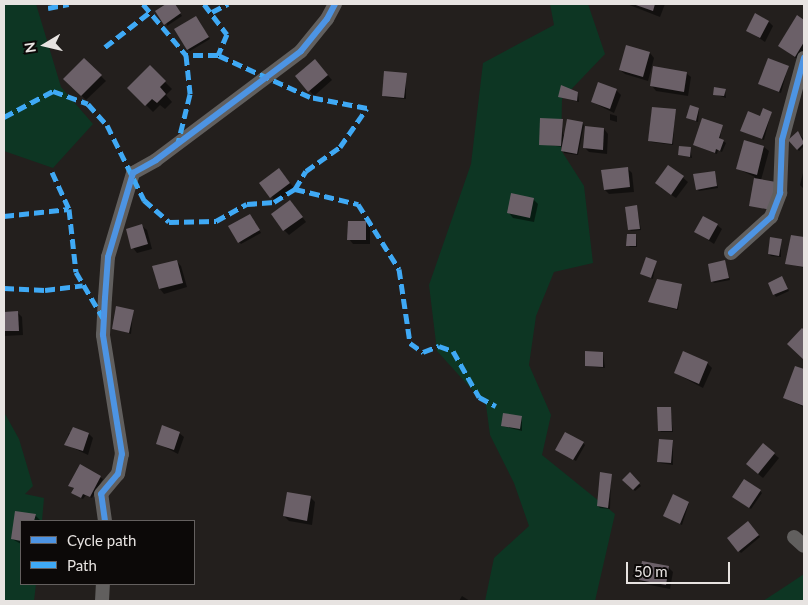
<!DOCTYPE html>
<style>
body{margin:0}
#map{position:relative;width:808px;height:605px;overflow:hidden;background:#231f1d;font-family:Lato,sans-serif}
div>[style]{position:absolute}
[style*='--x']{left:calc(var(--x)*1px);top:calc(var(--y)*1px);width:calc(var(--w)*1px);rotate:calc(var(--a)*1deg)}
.green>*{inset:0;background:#0d3623}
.shadow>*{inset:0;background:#0007}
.building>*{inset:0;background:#6b6068}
.minor>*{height:14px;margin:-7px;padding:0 7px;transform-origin:7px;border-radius:7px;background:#615f5e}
.quiet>*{height:5px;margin-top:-2.5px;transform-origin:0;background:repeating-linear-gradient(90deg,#3fa9f5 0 10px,transparent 0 15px)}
.cycleway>*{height:6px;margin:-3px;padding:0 3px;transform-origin:3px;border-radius:3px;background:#4d94e3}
span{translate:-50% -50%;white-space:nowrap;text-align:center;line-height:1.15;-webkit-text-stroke:5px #0c0908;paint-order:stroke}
.frame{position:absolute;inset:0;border:5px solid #e7e3e1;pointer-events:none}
.legend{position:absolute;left:20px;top:520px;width:175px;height:65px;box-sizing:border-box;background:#0c0908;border:1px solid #64605f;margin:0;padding:6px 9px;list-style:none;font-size:15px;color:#e7e3e1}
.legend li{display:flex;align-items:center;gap:10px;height:25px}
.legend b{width:25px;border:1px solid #64605f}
.north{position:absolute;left:20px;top:20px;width:50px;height:50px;-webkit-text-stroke:4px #0c0908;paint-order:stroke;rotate:261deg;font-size:14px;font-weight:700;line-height:20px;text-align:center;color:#e7e3e1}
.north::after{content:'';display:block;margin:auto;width:18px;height:22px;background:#e7e3e1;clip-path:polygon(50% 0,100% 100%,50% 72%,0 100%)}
.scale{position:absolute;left:626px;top:562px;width:104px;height:22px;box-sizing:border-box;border:2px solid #e7e3e1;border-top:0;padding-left:6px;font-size:15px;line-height:18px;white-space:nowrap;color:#e7e3e1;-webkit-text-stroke:4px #0c0908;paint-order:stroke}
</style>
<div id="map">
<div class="green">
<div style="clip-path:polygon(4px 4px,36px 4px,61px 87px,93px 124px,53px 168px,4px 151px)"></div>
<div style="clip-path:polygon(550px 4px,588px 4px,605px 54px,562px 99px,561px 150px,584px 186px,593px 263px,554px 272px,536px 316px,529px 365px,551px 415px,542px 455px,615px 514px,595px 601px,485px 601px,494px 558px,529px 526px,514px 483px,490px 435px,486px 405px,437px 351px,429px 285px,471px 164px,483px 63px,554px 25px)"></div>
<div style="clip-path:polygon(4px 412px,19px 439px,33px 486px,25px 494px,44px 498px,42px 521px,21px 521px,21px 584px,36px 584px,34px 601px,4px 601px)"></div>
<div style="clip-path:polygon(804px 574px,804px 601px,763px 601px,786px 586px)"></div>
</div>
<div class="shadow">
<div style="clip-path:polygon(164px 4px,174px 4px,182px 16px,167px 26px)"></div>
<div style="clip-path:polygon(627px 4px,665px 4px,660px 17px)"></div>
<div style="clip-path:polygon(798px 17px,804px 21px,804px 54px,800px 61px,779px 46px)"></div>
<div style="clip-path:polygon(198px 19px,210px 39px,190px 51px,188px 49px)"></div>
<div style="clip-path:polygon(769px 22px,773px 26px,765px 42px,747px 30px)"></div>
<div style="clip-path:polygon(650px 53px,654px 58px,648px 81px,625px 74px,620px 70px)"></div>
<div style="clip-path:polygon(84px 60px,106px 81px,86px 100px,65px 79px)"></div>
<div style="clip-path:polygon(319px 65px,332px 80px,314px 96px,297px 76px)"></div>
<div style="clip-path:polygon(150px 67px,172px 89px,166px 95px,172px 102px,165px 109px,160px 105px,153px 112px,129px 88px)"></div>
<div style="clip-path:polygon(788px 67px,781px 93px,759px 84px)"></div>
<div style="clip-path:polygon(686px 73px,691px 77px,688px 96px,656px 91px,652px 86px)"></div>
<div style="clip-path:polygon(406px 74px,406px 99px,385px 97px,383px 95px)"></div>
<div style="clip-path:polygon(616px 90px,621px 95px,614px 113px,592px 102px)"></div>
<div style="clip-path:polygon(725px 90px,726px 98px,714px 94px)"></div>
<div style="clip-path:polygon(578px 93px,579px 102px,560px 97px)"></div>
<div style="clip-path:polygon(699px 109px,698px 122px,687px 118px)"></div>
<div style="clip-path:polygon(675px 111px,673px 145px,651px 142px,649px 140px)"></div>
<div style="clip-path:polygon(771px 113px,764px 140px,744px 132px,761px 117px)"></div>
<div style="clip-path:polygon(610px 114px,617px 116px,617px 122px,610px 120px)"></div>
<div style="clip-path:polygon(562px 120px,563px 135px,582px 123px,584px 125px,578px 155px,564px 153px,563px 147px,540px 144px)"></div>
<div style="clip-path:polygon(722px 126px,720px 139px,726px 143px,722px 152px,718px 150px,717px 154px,694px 145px)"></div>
<div style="clip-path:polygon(604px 129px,608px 134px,607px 154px,589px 152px,585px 148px)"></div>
<div style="clip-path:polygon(798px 133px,804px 139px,804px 146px,799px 151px,790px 140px)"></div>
<div style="clip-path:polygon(764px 147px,769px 151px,761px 180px,773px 211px,751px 205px,755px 177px,738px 169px)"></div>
<div style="clip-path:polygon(690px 148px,692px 158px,680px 155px)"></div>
<div style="clip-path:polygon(669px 166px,688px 182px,676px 198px,661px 188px)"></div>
<div style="clip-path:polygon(279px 169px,294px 188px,276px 202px,261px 183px)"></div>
<div style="clip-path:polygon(628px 169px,632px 173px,634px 192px,609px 194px,605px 190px)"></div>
<div style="clip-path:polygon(804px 169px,804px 189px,800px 185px)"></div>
<div style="clip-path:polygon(714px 172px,718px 188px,699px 191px,697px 189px)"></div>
<div style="clip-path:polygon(533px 199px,538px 204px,534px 222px,513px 218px,509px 213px)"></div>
<div style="clip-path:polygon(290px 201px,306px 222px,289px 235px,284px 230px)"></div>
<div style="clip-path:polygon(637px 207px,641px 230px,631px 231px,629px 229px)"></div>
<div style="clip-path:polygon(252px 217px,261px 233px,241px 244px,239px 242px)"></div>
<div style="clip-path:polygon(365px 222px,370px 227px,370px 244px,353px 244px,349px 239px)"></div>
<div style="clip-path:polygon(717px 225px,722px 229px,714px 244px,696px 232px)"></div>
<div style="clip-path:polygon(142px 226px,147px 230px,152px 249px,137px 253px,133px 248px)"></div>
<div style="clip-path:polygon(636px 235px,637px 247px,630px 247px,628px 245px)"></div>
<div style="clip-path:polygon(792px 236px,804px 239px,804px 268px,787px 263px)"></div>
<div style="clip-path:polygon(781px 240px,781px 257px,771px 256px,769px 254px)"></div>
<div style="clip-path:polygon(176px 261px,181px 266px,187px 287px,164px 294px,160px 289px,154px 267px)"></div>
<div style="clip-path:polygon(656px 262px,653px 279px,641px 274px)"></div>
<div style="clip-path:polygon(725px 262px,730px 280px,714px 283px,712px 281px)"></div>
<div style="clip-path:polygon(782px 278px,789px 291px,776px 297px,769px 284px)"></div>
<div style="clip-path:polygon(681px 285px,678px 310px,649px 302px)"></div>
<div style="clip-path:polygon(133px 311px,131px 334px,113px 328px)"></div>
<div style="clip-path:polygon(17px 312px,22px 317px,23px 335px,4px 336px,4px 313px)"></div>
<div style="clip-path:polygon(603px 353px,605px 368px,586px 366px)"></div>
<div style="clip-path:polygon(707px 363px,712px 368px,703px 388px,675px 373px)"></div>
<div style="clip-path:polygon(796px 367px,804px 371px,804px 407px,784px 398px)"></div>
<div style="clip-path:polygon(670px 408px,673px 432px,661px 432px,659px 430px)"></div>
<div style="clip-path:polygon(522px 417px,522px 431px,502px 426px)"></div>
<div style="clip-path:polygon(69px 433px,89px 434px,93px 438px,88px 455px,65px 444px)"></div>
<div style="clip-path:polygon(179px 433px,184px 437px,178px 454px,157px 443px)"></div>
<div style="clip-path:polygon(673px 441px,673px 465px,660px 463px,658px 461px)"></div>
<div style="clip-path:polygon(583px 443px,585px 445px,576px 461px,559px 451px)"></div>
<div style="clip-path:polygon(774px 454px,779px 458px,763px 478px,752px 469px)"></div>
<div style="clip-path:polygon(80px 466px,103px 479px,92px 498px,86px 495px,83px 499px,75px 495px,75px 489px,70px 486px)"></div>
<div style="clip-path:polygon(630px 474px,641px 486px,635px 491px,624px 480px)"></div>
<div style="clip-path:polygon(611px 475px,610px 509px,600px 508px,598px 506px)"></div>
<div style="clip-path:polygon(760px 491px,762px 493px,751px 509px,736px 499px)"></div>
<div style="clip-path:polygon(311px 498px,315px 502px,312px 525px,289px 521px,284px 516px)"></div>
<div style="clip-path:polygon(689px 503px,682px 525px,665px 516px)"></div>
<div style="clip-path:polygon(16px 512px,35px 515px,40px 520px,21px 521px,21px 544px,12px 539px)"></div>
<div style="clip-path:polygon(748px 523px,760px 537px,741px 553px,728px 539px)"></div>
<div style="clip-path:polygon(668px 567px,673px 572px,670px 589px,645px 584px,640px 580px)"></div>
<div style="clip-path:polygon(462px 596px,470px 601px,459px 601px)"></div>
</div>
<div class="building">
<div style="clip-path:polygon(166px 4px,175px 4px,181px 13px,164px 25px,155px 11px)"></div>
<div style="clip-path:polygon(633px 4px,655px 4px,653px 11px)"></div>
<div style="clip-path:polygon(755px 13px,769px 21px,760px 38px,746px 31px)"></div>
<div style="clip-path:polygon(797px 15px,804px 20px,804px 42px,795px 57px,778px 46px)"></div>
<div style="clip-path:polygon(196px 16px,209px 37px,187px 50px,174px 29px)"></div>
<div style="clip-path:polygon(626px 45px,650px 52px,643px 77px,619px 70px)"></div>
<div style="clip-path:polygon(84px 58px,102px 75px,81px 96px,63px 79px)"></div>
<div style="clip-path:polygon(768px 58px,789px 66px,779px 92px,758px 84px)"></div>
<div style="clip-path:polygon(315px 59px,328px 75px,308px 92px,295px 76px)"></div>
<div style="clip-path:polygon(150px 65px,166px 81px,160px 87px,166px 94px,157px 103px,152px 99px,145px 106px,127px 88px)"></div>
<div style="clip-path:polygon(653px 66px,687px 72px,684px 92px,650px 86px)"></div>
<div style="clip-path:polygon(384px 71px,407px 73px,404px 98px,382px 96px)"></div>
<div style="clip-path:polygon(598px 82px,617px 89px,610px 109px,591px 102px)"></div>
<div style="clip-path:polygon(561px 85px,578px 92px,577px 101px,558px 97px)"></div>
<div style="clip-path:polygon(714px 87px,726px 89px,724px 96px,713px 95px)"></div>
<div style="clip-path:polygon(690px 105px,699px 108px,696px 121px,686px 118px)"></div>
<div style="clip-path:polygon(652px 107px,676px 109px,672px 144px,648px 141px)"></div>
<div style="clip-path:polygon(763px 108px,772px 112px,762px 139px,740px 131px,748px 111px,760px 116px)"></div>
<div style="clip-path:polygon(540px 118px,563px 119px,561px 146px,539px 145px)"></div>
<div style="clip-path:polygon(702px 118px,723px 125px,719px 138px,724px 140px,720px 151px,716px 149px,715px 153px,693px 145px)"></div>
<div style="clip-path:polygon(567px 119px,583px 122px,577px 154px,561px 151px)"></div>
<div style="clip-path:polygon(585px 126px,604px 128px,603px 150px,583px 148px)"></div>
<div style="clip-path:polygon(798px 131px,804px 143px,797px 150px,788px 140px)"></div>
<div style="clip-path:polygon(744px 140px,764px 146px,757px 175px,736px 169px)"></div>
<div style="clip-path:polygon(679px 146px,691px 147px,690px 157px,678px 155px)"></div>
<div style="clip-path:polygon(668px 165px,684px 176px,671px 195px,655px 183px)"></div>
<div style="clip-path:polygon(628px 167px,630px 187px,604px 190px,601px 170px)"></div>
<div style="clip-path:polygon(279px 168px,290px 183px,270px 198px,259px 183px)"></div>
<div style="clip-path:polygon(715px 171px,717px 186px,696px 190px,693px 174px)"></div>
<div style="clip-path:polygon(754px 178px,776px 182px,771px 210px,749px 206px)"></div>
<div style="clip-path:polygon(511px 193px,534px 198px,530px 218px,507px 213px)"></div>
<div style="clip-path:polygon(290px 200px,303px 217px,283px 231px,271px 214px)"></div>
<div style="clip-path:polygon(637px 205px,640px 229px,628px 230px,625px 207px)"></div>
<div style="clip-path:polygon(250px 214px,260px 230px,238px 243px,228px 226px)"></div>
<div style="clip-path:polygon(703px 216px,718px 224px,709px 240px,694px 232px)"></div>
<div style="clip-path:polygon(348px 221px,366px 221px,366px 240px,347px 240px)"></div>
<div style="clip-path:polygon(142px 224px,148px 244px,131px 249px,126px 229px)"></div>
<div style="clip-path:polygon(627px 234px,636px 234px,636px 246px,626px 246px)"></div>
<div style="clip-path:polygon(791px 235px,804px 237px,804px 267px,785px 264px)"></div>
<div style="clip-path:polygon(770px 237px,782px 239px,779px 256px,768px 254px)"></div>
<div style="clip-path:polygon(646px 257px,657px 261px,651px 278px,640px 274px)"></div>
<div style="clip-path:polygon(177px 260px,183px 283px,159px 289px,152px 266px)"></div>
<div style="clip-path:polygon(725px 260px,729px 278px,711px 282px,708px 264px)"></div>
<div style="clip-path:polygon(782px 276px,788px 289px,773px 295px,768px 283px)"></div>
<div style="clip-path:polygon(657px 279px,682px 284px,677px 309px,648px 302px)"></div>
<div style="clip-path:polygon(116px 306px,134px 310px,129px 333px,112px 329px)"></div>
<div style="clip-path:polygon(18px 311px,19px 331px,4px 331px,4px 312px)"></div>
<div style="clip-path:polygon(802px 328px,804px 330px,804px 360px,787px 344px)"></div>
<div style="clip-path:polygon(585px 351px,603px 352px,603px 367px,585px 366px)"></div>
<div style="clip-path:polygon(683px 351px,708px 362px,699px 384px,674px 373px)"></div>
<div style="clip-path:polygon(795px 366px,804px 369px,804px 406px,783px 398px)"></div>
<div style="clip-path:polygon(657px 407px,671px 407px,672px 431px,658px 431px)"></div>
<div style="clip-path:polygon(503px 413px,522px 416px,520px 429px,501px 426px)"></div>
<div style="clip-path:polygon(162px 425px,180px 432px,174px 450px,156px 444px)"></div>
<div style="clip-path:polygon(73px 427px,89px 433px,83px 451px,64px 445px)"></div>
<div style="clip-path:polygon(565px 432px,584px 442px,573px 460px,555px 450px)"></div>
<div style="clip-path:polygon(659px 439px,673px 440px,671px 463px,657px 462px)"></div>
<div style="clip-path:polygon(763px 443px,775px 453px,758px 474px,746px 464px)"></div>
<div style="clip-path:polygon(80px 464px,101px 476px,90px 497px,83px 494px,81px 498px,71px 493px,74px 488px,68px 486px)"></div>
<div style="clip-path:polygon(600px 472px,612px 474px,608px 508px,597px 506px)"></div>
<div style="clip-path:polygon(630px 472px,640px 483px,633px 490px,622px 480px)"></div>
<div style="clip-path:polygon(744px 479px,761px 490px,749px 508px,732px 497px)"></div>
<div style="clip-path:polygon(287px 492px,311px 496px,307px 521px,283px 516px)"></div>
<div style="clip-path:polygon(673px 494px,689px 502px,680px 524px,663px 516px)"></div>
<div style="clip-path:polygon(15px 511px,36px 514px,34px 521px,21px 521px,21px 541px,11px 539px)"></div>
<div style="clip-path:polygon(748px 521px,759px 535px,738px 552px,727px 538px)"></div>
<div style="clip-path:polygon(642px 561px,669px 566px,666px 585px,639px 580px)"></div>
</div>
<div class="minor">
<div style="--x:731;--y:253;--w:54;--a:-42"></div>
<div style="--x:771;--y:217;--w:26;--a:-69"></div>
<div style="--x:780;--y:193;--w:53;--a:-87.8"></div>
<div style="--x:782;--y:140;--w:85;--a:-75"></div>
<div style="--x:105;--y:521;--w:27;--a:-98"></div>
<div style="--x:101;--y:494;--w:26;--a:-50"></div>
<div style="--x:118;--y:474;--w:20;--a:-79"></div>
<div style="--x:122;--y:454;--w:121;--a:-99.1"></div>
<div style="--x:103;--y:335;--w:37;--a:-87"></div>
<div style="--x:105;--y:298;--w:41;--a:-85.8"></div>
<div style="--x:108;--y:257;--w:88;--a:-73.4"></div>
<div style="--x:133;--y:173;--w:26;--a:-29"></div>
<div style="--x:156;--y:160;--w:181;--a:-36.9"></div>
<div style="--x:301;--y:51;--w:41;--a:-50.9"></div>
<div style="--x:327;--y:19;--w:17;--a:-62"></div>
<div style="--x:794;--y:537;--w:13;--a:42"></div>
<div style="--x:102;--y:601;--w:17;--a:-87"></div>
</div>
<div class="quiet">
<div style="--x:143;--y:4;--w:67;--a:49.9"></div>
<div style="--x:186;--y:55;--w:39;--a:84"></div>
<div style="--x:190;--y:94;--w:50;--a:103.8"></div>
<div style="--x:204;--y:4;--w:38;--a:53"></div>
<div style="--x:227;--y:34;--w:23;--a:113"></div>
<div style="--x:48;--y:8;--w:21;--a:-11"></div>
<div style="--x:212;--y:12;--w:18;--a:-27"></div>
<div style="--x:105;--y:47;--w:57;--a:-37.9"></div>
<div style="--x:4;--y:117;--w:55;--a:-28"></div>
<div style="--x:53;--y:91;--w:37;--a:20"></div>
<div style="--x:88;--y:104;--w:28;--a:48"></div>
<div style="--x:107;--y:125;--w:84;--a:63.7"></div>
<div style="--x:144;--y:200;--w:33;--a:41"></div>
<div style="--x:169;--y:222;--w:47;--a:-1.2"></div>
<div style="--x:216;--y:221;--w:35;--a:-29"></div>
<div style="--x:247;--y:204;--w:27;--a:-4"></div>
<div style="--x:274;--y:202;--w:25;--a:-32"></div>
<div style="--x:295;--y:189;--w:21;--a:-59"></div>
<div style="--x:306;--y:171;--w:42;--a:-35.2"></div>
<div style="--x:340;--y:147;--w:47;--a:-55.3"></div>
<div style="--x:367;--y:108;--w:58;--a:-169.1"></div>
<div style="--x:310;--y:97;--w:101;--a:-155.5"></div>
<div style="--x:218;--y:55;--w:32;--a:180"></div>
<div style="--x:52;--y:172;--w:41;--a:65.3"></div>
<div style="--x:69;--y:209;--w:63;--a:83.7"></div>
<div style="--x:76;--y:272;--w:53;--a:59.6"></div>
<div style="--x:295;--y:189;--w:65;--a:13.4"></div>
<div style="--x:358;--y:204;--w:77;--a:57.8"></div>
<div style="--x:399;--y:269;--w:75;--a:81.5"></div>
<div style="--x:410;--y:343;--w:16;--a:35"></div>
<div style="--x:423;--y:352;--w:17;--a:-21"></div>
<div style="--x:439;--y:346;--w:15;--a:20"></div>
<div style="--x:453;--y:351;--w:53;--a:60.5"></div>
<div style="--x:479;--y:397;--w:19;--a:28"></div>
<div style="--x:4;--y:216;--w:65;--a:-6.1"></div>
<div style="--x:4;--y:288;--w:41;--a:2.8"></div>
<div style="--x:45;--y:290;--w:38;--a:-7"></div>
</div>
<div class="cycleway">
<div style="--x:731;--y:253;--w:54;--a:-42"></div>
<div style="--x:771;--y:217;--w:26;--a:-69"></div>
<div style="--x:780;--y:193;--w:53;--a:-87.8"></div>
<div style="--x:782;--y:140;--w:85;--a:-75"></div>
<div style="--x:105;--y:521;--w:27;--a:-98"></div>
<div style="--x:101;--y:494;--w:26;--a:-50"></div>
<div style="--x:118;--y:474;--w:20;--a:-79"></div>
<div style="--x:122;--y:454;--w:121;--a:-99.1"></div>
<div style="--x:103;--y:335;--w:37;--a:-87"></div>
<div style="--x:105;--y:298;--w:41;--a:-85.8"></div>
<div style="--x:108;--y:257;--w:88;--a:-73.4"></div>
<div style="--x:133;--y:173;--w:26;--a:-29"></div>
<div style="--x:156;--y:160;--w:181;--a:-36.9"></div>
<div style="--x:301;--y:51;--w:41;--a:-50.9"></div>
<div style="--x:327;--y:19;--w:17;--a:-62"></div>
</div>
<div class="frame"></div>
<ul class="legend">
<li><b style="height:6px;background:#4d94e3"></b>Cycle path</li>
<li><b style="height:6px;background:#3fa9f5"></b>Path</li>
</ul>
<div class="north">N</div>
<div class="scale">50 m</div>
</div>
